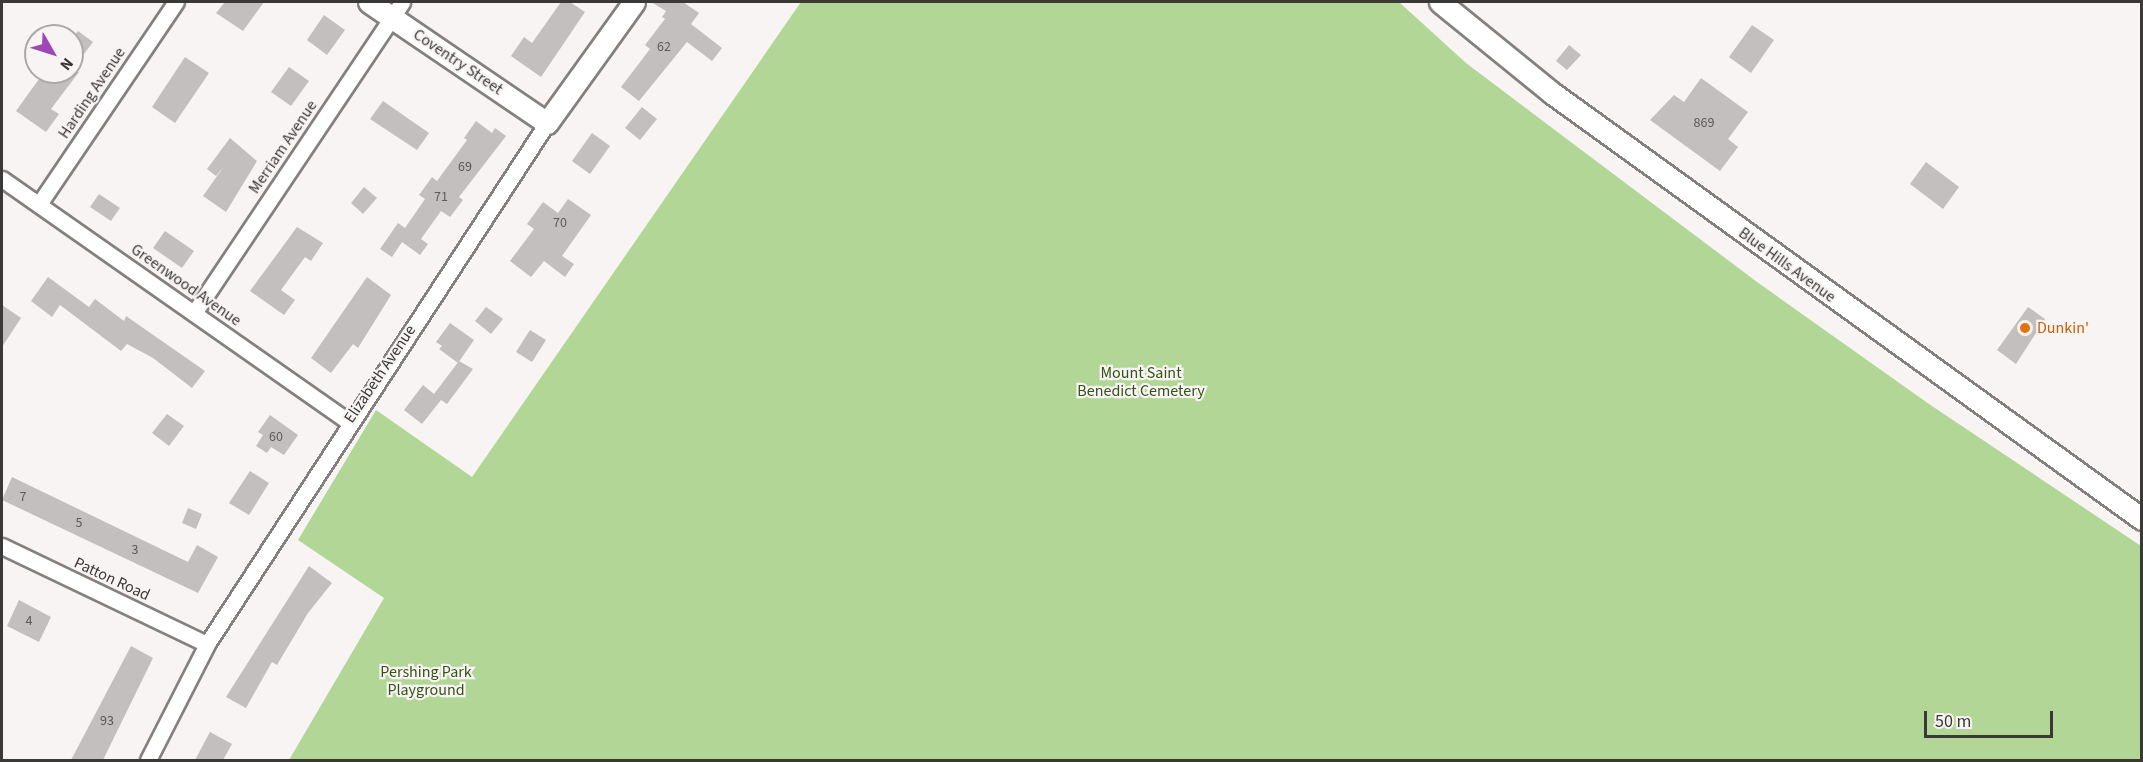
<!DOCTYPE html>
<style>
body{margin:0}
#map{position:relative;width:2143px;height:762px;overflow:hidden;background:#f8f4f3;font-family:"Source Sans 3",sans-serif}
div>[style]{position:absolute}
[style*='--x']{left:calc(var(--x)*1px);top:calc(var(--y)*1px);width:calc(var(--w)*1px);rotate:calc(var(--a)*1deg)}
.green>*{inset:0;background:#b1d696}
.building>*{inset:0;background:#c2bfbe}
.roads{filter:drop-shadow(2px 0 #84807f) drop-shadow(-2px 0 #84807f) drop-shadow(0 2px #84807f) drop-shadow(0 -2px #84807f)}
.street>*{height:15px;margin:-7.5px;padding:0 7.5px;transform-origin:7.5px;border-radius:7.5px;background:#fff}
.secondary>*{height:21px;margin:-10.5px;padding:0 10.5px;transform-origin:10.5px;border-radius:10.5px;background:#fff}
.dots>*{width:16px;height:16px;translate:-50% -50%;box-sizing:border-box;border:3px solid #f8f4f3;border-radius:50%}
span{translate:-50% -50%;white-space:nowrap;text-align:center;line-height:1.15;-webkit-text-stroke:4.5px #f8f4f3;paint-order:stroke}
.number-label{font-size:14px;color:#5c5a5a}
.number-label span{-webkit-text-stroke-width:0}
.street-label{font-size:16px;color:#3a3938}
.food-label{font-size:16px;color:#c56008}
.left{translate:0 -50%;text-align:left}
.park-label{font-size:16px;color:#355318}
.frame{position:absolute;inset:0;border:3px solid #3a3938;pointer-events:none}
.north{position:absolute;left:24px;top:24px;width:60px;height:60px;box-sizing:border-box;background:#f8f4f3;border:2px solid #aca9a8;border-radius:50%;rotate:129deg;font-size:16px;font-weight:700;line-height:24px;text-align:center;color:#3a3938}
.north::after{content:'';display:block;margin:auto;width:21px;height:27px;background:#9e48b5;clip-path:polygon(50% 0,100% 100%,50% 72%,0 100%)}
.scale{position:absolute;left:1924px;top:711px;width:129px;height:27px;box-sizing:border-box;border:3px solid #3a3938;border-top:0;padding-left:8px;font-size:18px;line-height:21px;white-space:nowrap;color:#3a3938;-webkit-text-stroke:4px #f8f4f3;paint-order:stroke}
</style>
<div id="map">
<div class="green">
<div style="clip-path:polygon(801px 2px,1399px 2px,1466px 63px,1757px 282px,1929px 404px,2141px 546px,2141px 760px,289px 760px,384px 598px,298px 540px,376px 410px,472px 477px)"></div>
</div>
<div class="building">
<div style="clip-path:polygon(225px 2px,264px 2px,243px 31px,216px 13px)"></div>
<div style="clip-path:polygon(561px 2px,570px 2px,585px 12px,541px 77px,511px 56px,524px 37px,532px 43px)"></div>
<div style="clip-path:polygon(651px 2px,683px 2px,699px 13px,691px 24px,722px 48px,712px 61px,687px 42px,639px 101px,621px 87px,650px 49px,645px 45px,665px 19px,662px 17px,666px 11px)"></div>
<div style="clip-path:polygon(324px 15px,345px 30px,327px 55px,307px 40px)"></div>
<div style="clip-path:polygon(1752px 25px,1774px 40px,1751px 73px,1729px 57px)"></div>
<div style="clip-path:polygon(78px 31px,93px 42px,72px 70px,72px 38px)"></div>
<div style="clip-path:polygon(1569px 45px,1581px 55px,1567px 70px,1556px 61px)"></div>
<div style="clip-path:polygon(185px 57px,209px 73px,175px 123px,152px 107px)"></div>
<div style="clip-path:polygon(289px 67px,309px 81px,291px 106px,271px 92px)"></div>
<div style="clip-path:polygon(44px 72px,79px 72px,51px 109px,59px 114px,46px 132px,16px 111px)"></div>
<div style="clip-path:polygon(1701px 78px,1748px 112px,1728px 139px,1738px 147px,1720px 171px,1650px 120px,1674px 95px,1684px 102px)"></div>
<div style="clip-path:polygon(383px 101px,429px 133px,417px 150px,370px 119px)"></div>
<div style="clip-path:polygon(642px 107px,657px 119px,640px 140px,625px 128px)"></div>
<div style="clip-path:polygon(476px 121px,492px 133px,495px 128px,506px 136px,459px 197px,463px 200px,450px 217px,441px 211px,421px 239px,428px 244px,420px 255px,402px 242px,392px 257px,380px 249px,398px 223px,405px 228px,425px 199px,419px 195px,432px 177px,437px 181px,467px 140px,464px 138px)"></div>
<div style="clip-path:polygon(592px 133px,610px 146px,590px 174px,572px 161px)"></div>
<div style="clip-path:polygon(230px 138px,257px 161px,226px 212px,203px 196px,224px 166px,216px 176px,207px 169px)"></div>
<div style="clip-path:polygon(1926px 162px,1959px 187px,1943px 209px,1910px 184px)"></div>
<div style="clip-path:polygon(364px 187px,377px 198px,363px 214px,351px 203px)"></div>
<div style="clip-path:polygon(99px 194px,120px 208px,111px 221px,90px 207px)"></div>
<div style="clip-path:polygon(568px 199px,591px 215px,562px 256px,574px 264px,565px 277px,544px 261px,531px 277px,510px 261px,534px 229px,527px 224px,543px 202px,558px 213px)"></div>
<div style="clip-path:polygon(297px 227px,323px 243px,311px 261px,305px 257px,281px 290px,295px 300px,284px 315px,250px 291px)"></div>
<div style="clip-path:polygon(165px 231px,194px 251px,182px 268px,153px 248px)"></div>
<div style="clip-path:polygon(48px 277px,89px 307px,95px 299px,124px 321px,126px 316px,205px 371px,192px 388px,153px 358px,127px 344px,121px 351px,60px 305px,52px 317px,31px 301px)"></div>
<div style="clip-path:polygon(367px 277px,391px 295px,358px 348px,353px 344px,331px 373px,311px 358px)"></div>
<div style="clip-path:polygon(2px 305px,21px 318px,2px 347px)"></div>
<div style="clip-path:polygon(486px 307px,503px 319px,491px 334px,475px 321px)"></div>
<div style="clip-path:polygon(2028px 307px,2045px 319px,2016px 364px,1997px 350px)"></div>
<div style="clip-path:polygon(450px 323px,474px 340px,458px 363px,439px 349px,442px 346px,436px 342px)"></div>
<div style="clip-path:polygon(530px 330px,546px 340px,532px 362px,516px 352px)"></div>
<div style="clip-path:polygon(459px 361px,473px 369px,447px 404px,441px 400px,422px 424px,404px 410px,423px 385px,434px 394px)"></div>
<div style="clip-path:polygon(167px 414px,184px 426px,169px 446px,152px 433px)"></div>
<div style="clip-path:polygon(270px 415px,298px 435px,284px 455px,271px 447px,267px 453px,256px 446px,263px 435px,258px 432px)"></div>
<div style="clip-path:polygon(250px 471px,269px 483px,249px 515px,229px 503px)"></div>
<div style="clip-path:polygon(12px 477px,188px 562px,197px 545px,218px 557px,198px 593px,2px 500px)"></div>
<div style="clip-path:polygon(188px 508px,202px 514px,196px 529px,182px 523px)"></div>
<div style="clip-path:polygon(309px 566px,332px 583px,308px 613px,277px 665px,272px 662px,246px 708px,226px 697px)"></div>
<div style="clip-path:polygon(19px 600px,51px 617px,39px 642px,7px 626px)"></div>
<div style="clip-path:polygon(131px 646px,153px 658px,103px 760px,71px 760px)"></div>
<div style="clip-path:polygon(210px 732px,232px 744px,223px 760px,195px 760px)"></div>
</div>
<div class="roads">
<div class="street">
<div style="--x:2;--y:179;--w:424;--a:35"></div>
<div style="--x:39;--y:204;--w:244;--a:-55.9"></div>
<div style="--x:194;--y:313;--w:374;--a:-56.2"></div>
<div style="--x:2;--y:546;--w:227;--a:25.6"></div>
<div style="--x:148;--y:760;--w:130;--a:-63"></div>
<div style="--x:207;--y:644;--w:622;--a:-56.87"></div>
</div>
<div class="secondary">
<div style="--x:369;--y:2;--w:215;--a:34.2"></div>
<div style="--x:547;--y:123;--w:149;--a:-54.3"></div>
<div style="--x:1440;--y:2;--w:144;--a:39.1"></div>
<div style="--x:1552;--y:93;--w:728;--a:35.83"></div>
</div>
</div>
<div class="dots">
<div style="left:2025px;top:328px;background:#e8710a"></div>
</div>
<div class="number-label">
<span style="left:664px;top:47px">62</span>
<span style="left:1704px;top:123px">869</span>
<span style="left:465px;top:167px">69</span>
<span style="left:441px;top:197px">71</span>
<span style="left:560px;top:223px">70</span>
<span style="left:276px;top:437px">60</span>
<span style="left:23px;top:497px">7</span>
<span style="left:79px;top:523px">5</span>
<span style="left:135px;top:550px">3</span>
<span style="left:29px;top:621px">4</span>
<span style="left:107px;top:721px">93</span>
</div>
<div class="street-label">
<span style="left:458px;top:62px;rotate:34deg">Coventry Street</span>
<span style="left:92px;top:93px;rotate:-56deg">Harding Avenue</span>
<span style="left:283px;top:147px;rotate:-56deg">Merriam Avenue</span>
<span style="left:1787px;top:265px;rotate:36deg">Blue Hills Avenue</span>
<span style="left:186px;top:285px;rotate:35deg">Greenwood Avenue</span>
<span style="left:380px;top:374px;rotate:-56deg">Elizabeth Avenue</span>
<span style="left:112px;top:579px;rotate:25deg">Patton Road</span>
</div>
<div class="food-label">
<span class="left" style="left:2037px;top:328px">Dunkin'</span>
</div>
<div class="park-label">
<span style="left:1141px;top:382px">Mount Saint<br>Benedict Cemetery</span>
<span style="left:426px;top:681px">Pershing Park<br>Playground</span>
</div>
<div class="frame"></div>
<div class="north">N</div>
<div class="scale">50 m</div>
</div>
